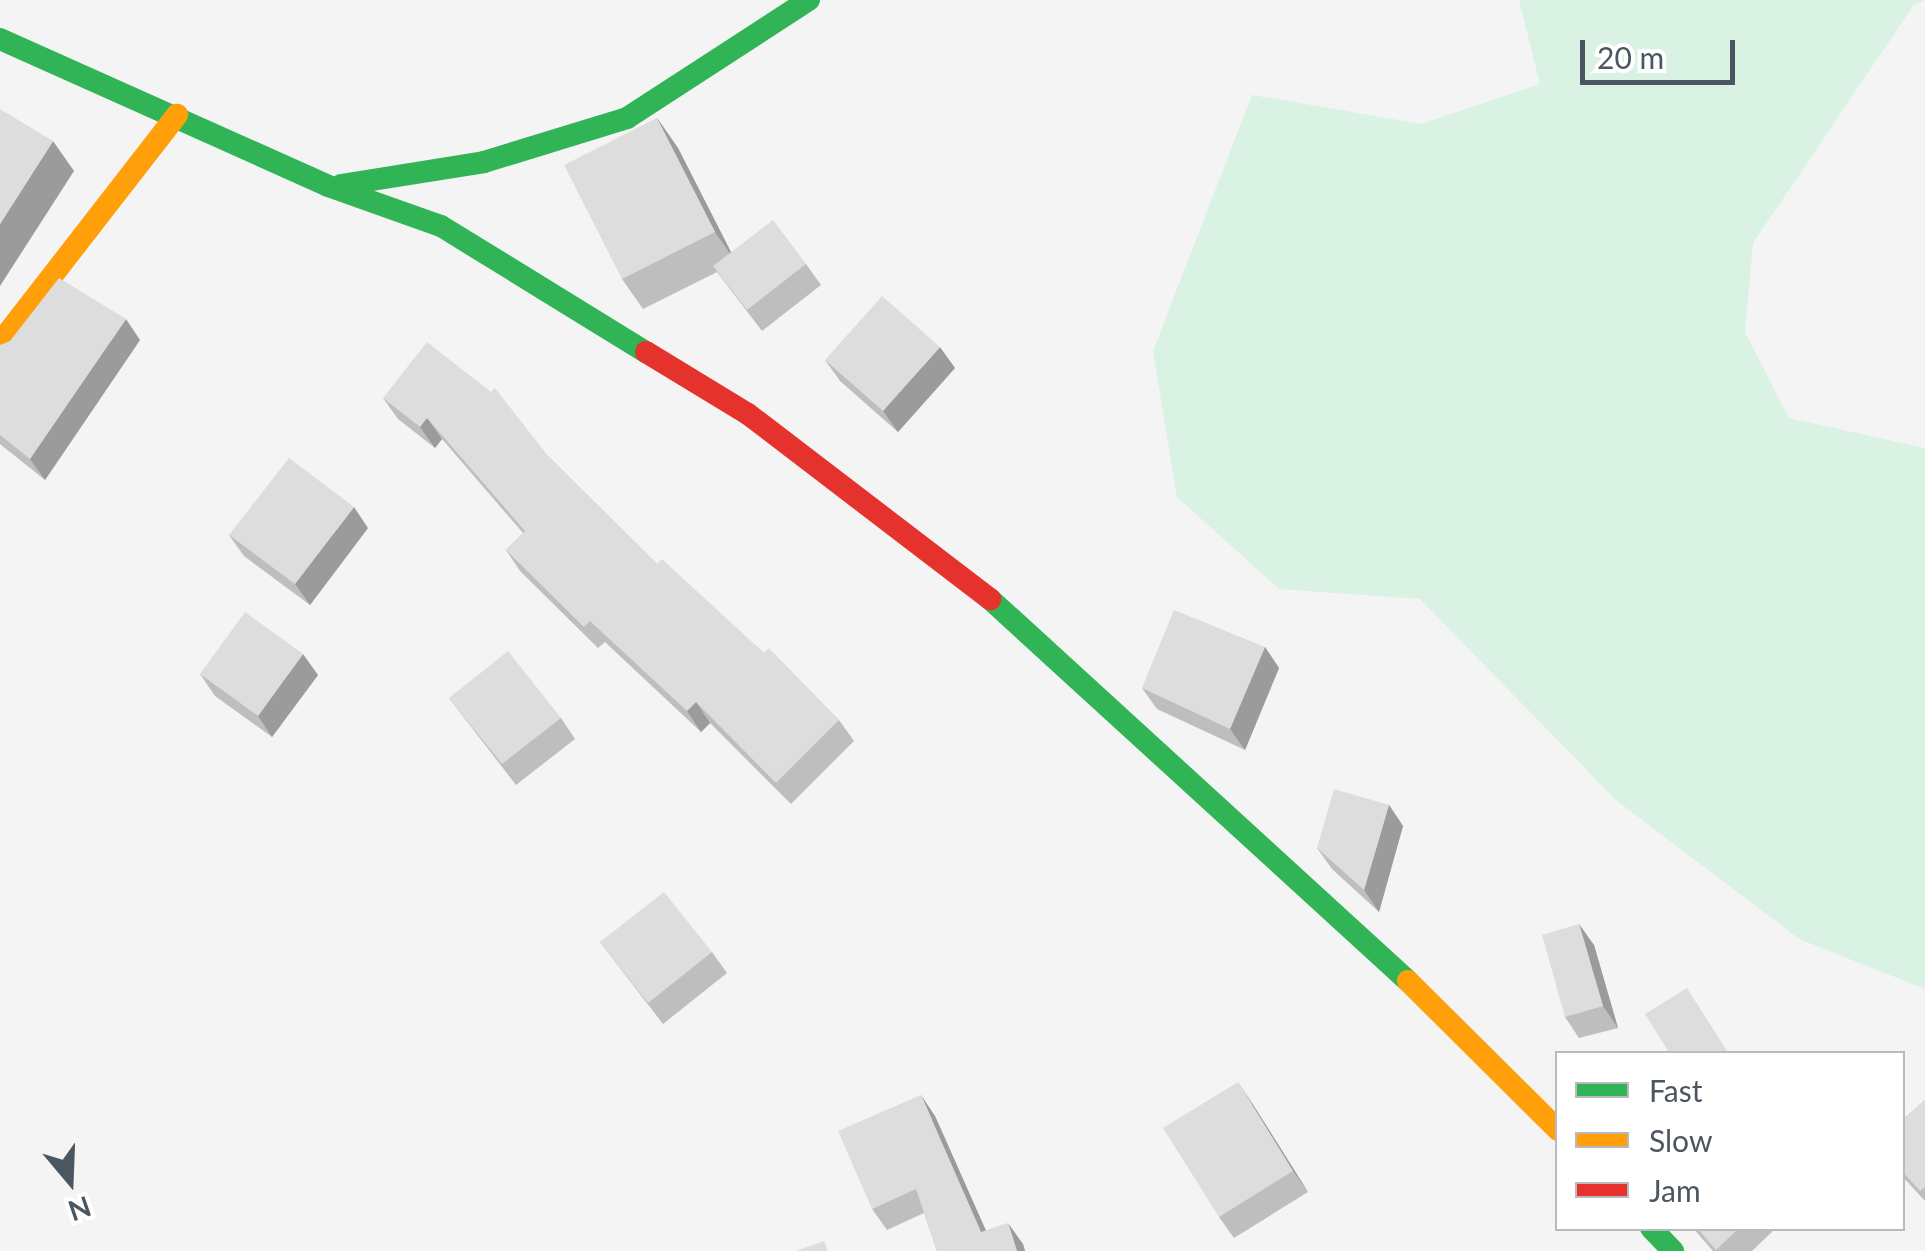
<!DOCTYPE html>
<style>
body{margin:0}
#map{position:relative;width:1925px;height:1251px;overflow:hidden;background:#f4f4f4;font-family:Lato,sans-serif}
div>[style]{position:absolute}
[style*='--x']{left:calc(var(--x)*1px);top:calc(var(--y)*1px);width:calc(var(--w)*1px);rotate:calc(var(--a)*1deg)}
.green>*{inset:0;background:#d9f2e3}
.fast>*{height:22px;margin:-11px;padding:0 11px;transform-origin:11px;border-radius:11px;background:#30b455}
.slow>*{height:22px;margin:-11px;padding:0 11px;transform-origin:11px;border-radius:11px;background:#ff9f0a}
.jam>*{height:22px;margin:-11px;padding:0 11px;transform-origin:11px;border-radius:11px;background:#e5322d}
.wall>*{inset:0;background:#bebebf}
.shaded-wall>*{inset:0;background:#9b9b9b}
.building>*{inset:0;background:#ddddde}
span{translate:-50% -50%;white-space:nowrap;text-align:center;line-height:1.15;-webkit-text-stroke:10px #fff;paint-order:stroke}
.legend{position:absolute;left:1555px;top:1051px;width:350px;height:180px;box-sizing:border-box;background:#fff;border:2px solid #b7bbc0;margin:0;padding:12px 18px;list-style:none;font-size:30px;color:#4a5661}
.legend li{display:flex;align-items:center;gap:20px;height:50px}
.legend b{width:50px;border:2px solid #b7bbc0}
.north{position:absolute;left:20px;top:1131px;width:100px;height:100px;-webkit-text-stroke:8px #fff;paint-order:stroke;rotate:161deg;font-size:28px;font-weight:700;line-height:40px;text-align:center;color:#4a5661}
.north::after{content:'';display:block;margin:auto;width:35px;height:45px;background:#4a5661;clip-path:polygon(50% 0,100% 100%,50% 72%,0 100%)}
.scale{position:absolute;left:1580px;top:40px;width:155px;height:45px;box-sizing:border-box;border:5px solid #4a5661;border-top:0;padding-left:12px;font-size:30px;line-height:35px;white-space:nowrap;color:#4a5661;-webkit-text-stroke:8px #fff;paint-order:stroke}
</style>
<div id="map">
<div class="green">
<div style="clip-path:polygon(1519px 0,1925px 0,1913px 6px,1753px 243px,1745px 332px,1789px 418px,1925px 448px,1925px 989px,1799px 939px,1616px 800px,1420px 599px,1279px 589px,1177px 497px,1153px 351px,1252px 95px,1422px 124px,1540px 84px)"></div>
</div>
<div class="fast">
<div style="--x:0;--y:39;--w:359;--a:24.1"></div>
<div style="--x:328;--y:186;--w:120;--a:19.5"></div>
<div style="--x:441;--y:226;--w:241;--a:31.6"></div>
<div style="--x:341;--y:185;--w:145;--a:-9.1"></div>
<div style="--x:484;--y:162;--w:150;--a:-17.1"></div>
<div style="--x:627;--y:118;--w:217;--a:-33"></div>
<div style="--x:990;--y:599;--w:566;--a:42.42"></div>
<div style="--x:1651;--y:1228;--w:32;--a:46"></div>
</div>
<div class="slow">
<div style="--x:0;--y:343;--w:289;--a:-52.2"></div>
<div style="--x:1408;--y:981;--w:211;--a:44.8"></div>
</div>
<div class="jam">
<div style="--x:646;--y:352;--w:119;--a:31.3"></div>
<div style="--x:748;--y:414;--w:305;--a:37.4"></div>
</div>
<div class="wall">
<div style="clip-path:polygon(657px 118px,678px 148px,731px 252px,806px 264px,821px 285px,762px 331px,717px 272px,643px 309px,622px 279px)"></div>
<div style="clip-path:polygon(140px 340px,45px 480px,0 444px,0 345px)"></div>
<div style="clip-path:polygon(825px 360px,955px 368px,898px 432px,840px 381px)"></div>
<div style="clip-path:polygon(383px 398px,548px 456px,657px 564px,764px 653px,839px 720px,854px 741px,791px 804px,710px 723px,701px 732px,605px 642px,598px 648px,520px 571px,506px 550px,523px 533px,442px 439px,435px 448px,398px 419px)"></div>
<div style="clip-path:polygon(368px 528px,310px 605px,244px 556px,229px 535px)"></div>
<div style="clip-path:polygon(1265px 647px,1279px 668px,1245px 750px,1157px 709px,1142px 688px)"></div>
<div style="clip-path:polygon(200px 674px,318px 675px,272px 737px,215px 696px)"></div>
<div style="clip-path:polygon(449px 698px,561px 718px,575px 739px,516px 785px)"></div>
<div style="clip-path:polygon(1389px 805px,1403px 826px,1379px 912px,1332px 869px,1317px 848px)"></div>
<div style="clip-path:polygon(600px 942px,712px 952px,727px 973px,663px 1024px)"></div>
<div style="clip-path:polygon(1594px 945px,1618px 1028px,1579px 1038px,1565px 1017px)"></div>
<div style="clip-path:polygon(1925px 1100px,1925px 1201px,1902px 1176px,1902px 1120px)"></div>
<div style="clip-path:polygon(1252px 1103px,1308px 1192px,1234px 1238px,1219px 1217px)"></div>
<div style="clip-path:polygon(935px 1116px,986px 1231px,1023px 1244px,1025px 1251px,937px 1251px,924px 1213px,887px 1230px,872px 1209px)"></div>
<div style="clip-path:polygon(1693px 1228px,1776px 1228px,1752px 1251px,1713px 1251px)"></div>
</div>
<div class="shaded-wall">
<div style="clip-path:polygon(657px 118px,678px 148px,736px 262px,715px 232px)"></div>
<div style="clip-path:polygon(53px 141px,74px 171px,0 286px,0 224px)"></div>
<div style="clip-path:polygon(126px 319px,140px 340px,45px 480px,30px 459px)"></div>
<div style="clip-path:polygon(940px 347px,955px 368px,898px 432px,883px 411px)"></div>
<div style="clip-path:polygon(427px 418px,442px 439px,435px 448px,420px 427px)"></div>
<div style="clip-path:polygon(354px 507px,368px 528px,310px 605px,295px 584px)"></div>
<div style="clip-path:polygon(1265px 647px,1279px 668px,1245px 750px,1230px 729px)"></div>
<div style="clip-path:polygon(303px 654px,318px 675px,272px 737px,258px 716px)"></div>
<div style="clip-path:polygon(696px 702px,710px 723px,701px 732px,687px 711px)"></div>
<div style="clip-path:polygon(1389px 805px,1403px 826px,1379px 912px,1364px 890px)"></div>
<div style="clip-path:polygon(1579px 924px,1594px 945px,1618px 1028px,1603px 1006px)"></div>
<div style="clip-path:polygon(1238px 1082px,1252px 1103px,1308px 1192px,1293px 1171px)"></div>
<div style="clip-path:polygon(921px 1095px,935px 1116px,995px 1251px,981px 1232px)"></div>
<div style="clip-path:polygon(1008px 1223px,1023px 1244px,1025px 1251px,1017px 1251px)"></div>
</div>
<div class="building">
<div style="clip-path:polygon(0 109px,53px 141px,0 224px)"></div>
<div style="clip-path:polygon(657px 118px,715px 232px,622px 279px,564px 165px)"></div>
<div style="clip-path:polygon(773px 220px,806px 264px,747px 310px,713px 266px)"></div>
<div style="clip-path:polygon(59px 278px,126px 319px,30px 459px,0 435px,0 345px,10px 341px)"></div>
<div style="clip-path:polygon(882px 296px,940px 347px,883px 411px,825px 360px)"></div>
<div style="clip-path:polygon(427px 342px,491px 392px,495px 388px,548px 456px,657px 564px,662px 559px,764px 653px,769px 648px,839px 720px,776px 783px,696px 702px,687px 711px,590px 621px,584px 627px,506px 550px,525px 531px,427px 418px,420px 427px,383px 398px)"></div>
<div style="clip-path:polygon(289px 458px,354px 507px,295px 584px,229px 535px)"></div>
<div style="clip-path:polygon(1174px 610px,1265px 647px,1230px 729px,1142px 688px)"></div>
<div style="clip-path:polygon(245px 612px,303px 654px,258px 716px,200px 674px)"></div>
<div style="clip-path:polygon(508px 651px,561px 718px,502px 764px,449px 698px)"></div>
<div style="clip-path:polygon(1334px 789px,1389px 805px,1364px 890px,1317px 848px)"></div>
<div style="clip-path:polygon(664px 892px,712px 952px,648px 1003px,600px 942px)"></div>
<div style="clip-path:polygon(1579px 924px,1603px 1006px,1565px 1017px,1542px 935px)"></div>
<div style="clip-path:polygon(1687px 988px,1729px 1054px,1670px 1054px,1645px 1014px)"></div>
<div style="clip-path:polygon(1238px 1082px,1293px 1171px,1219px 1217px,1163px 1128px)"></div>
<div style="clip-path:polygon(921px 1095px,981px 1232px,1008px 1223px,1017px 1251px,937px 1251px,916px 1189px,872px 1209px,838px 1131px)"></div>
<div style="clip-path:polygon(1925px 1100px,1925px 1187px,1920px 1191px,1902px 1171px,1902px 1120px)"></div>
<div style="clip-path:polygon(1697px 1228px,1739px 1228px,1716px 1250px)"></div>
<div style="clip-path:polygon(824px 1241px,828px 1251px,796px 1251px)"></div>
</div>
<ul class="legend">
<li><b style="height:12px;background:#30b455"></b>Fast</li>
<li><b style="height:12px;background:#ff9f0a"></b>Slow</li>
<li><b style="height:12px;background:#e5322d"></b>Jam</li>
</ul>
<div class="north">N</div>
<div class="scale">20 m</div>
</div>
